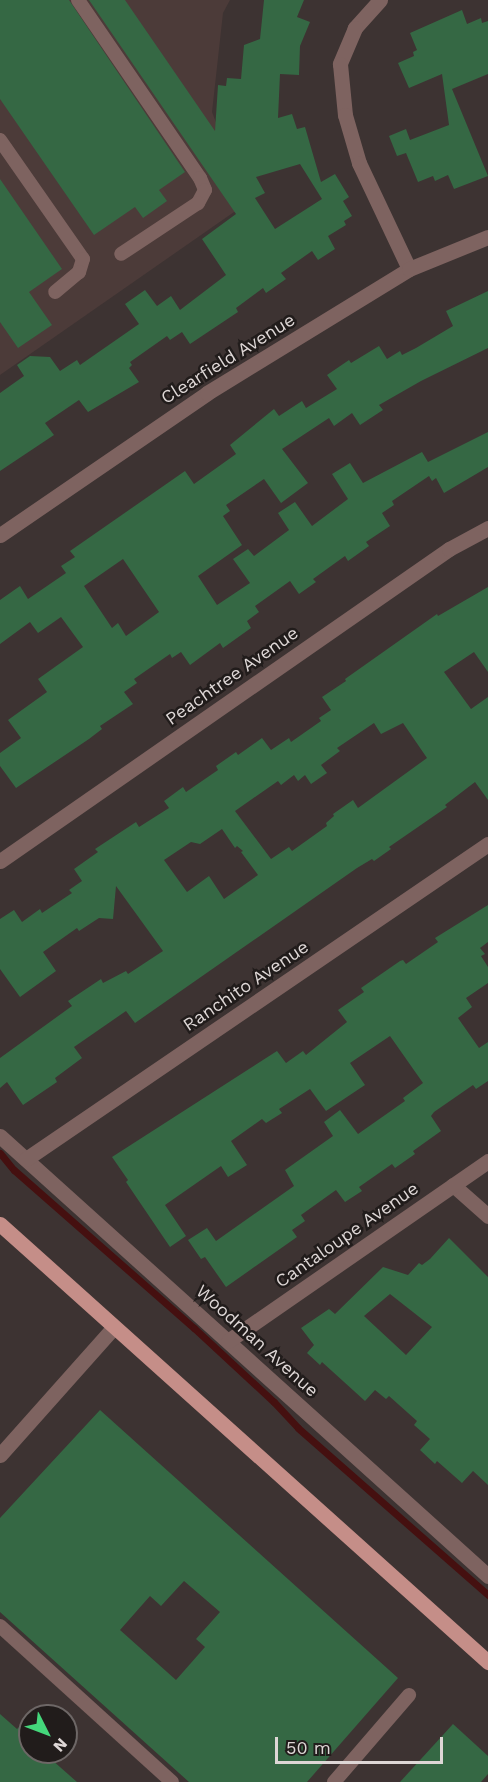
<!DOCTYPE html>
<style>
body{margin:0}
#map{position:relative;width:488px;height:1782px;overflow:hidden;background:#3d3332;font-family:"Work Sans",sans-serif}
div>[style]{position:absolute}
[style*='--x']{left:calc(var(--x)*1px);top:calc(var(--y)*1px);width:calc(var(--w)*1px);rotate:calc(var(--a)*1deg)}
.built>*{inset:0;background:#4c3b39}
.stream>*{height:7px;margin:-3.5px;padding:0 3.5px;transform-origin:3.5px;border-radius:3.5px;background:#451010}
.building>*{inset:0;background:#356844}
.service>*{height:14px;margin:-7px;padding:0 7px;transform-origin:7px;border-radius:7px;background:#7e6360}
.minor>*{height:15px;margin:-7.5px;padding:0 7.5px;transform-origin:7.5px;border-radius:7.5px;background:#7e6360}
.primary>*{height:15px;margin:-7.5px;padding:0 7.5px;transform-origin:7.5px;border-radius:7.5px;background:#c58e88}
span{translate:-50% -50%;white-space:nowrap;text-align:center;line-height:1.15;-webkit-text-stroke:5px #211c1b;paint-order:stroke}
.street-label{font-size:18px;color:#ded7d6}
.north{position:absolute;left:18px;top:1704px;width:60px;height:60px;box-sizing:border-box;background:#211c1b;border:2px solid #6d6766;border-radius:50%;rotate:132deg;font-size:16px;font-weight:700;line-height:24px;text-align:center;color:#ded7d6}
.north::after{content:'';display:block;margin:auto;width:21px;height:27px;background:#44d77b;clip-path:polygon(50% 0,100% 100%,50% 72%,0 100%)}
.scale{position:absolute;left:275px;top:1737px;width:168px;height:27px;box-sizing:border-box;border:3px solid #ded7d6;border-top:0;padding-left:8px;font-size:18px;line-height:21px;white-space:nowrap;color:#ded7d6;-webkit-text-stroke:4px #211c1b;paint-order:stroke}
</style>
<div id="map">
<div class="built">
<div style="clip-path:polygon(0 0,230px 0,223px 13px,212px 112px,247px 203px,0 375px)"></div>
</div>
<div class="stream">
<div style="--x:0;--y:1153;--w:22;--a:51"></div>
<div style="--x:14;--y:1170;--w:240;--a:41.3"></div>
<div style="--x:194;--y:1328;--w:109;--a:42.8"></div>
<div style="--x:274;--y:1402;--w:35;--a:47"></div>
<div style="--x:298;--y:1428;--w:253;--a:41.3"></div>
</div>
<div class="building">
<div style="clip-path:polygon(0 0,69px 0,185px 172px,159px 190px,167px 201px,143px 218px,135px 207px,94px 235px,0 99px)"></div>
<div style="clip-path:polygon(evenodd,89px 0,125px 0,215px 131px,218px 85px,226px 86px,227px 78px,241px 79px,244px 45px,260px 39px,264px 0,304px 0,297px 17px,310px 22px,300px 46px,299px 75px,280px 74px,278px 118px,292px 114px,297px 129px,305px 127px,321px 182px,335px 174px,349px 197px,343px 201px,352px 216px,344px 221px,346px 225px,328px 236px,335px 249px,318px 260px,312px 251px,281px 273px,286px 279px,266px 293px,263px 288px,236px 308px,238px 312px,190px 344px,182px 332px,170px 340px,167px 336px,130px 362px,132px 365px,129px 368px,139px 382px,88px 412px,79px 400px,45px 423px,54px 435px,0 471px,0 393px,24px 376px,17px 365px,30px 356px,50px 357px,60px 371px,77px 360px,80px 365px,139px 324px,125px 304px,145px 290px,157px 306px,171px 296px,180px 310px,226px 275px,202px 239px,236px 214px,89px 0,300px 164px,322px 199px,275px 229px,255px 198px,265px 193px,256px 177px,300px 164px)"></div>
<div style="clip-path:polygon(462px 10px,467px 24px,481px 18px,482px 23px,488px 21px,488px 74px,452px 89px,488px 176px,454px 189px,448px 175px,435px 181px,433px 176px,418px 182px,406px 153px,397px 156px,389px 136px,406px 129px,410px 140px,449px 125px,442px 74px,409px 88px,398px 63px,414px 56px,413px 52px,417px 50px,410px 33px)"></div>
<div style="clip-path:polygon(0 179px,62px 269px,29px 292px,52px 325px,18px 348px,0 322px)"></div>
<div style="clip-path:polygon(evenodd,488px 291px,488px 348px,421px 381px,379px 405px,383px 410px,360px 425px,352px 413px,334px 426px,329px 418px,282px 449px,308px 483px,281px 503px,264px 479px,226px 505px,230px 511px,223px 516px,242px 545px,198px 576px,217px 605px,250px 583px,233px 559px,248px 549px,254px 556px,289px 530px,278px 513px,295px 502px,312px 526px,348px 499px,332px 474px,350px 463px,363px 483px,422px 452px,428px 462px,488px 432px,488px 467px,444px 493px,436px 478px,432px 481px,429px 476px,392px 501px,394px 505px,382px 513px,390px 526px,366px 542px,369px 546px,348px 561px,345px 556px,313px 579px,316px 582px,299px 594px,290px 581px,255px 606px,259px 612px,247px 621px,251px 628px,223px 648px,220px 643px,190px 665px,181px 652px,172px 658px,170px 654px,134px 679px,137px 683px,124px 692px,133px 704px,100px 726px,102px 729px,89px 739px,16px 788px,0 766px,0 753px,21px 738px,8px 720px,47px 692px,38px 679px,83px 647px,61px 617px,38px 633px,30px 622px,0 644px,0 600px,20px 586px,28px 599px,66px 573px,61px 566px,75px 557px,70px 551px,185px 471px,194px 484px,236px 454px,230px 445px,274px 409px,279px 416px,302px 401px,306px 408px,337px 389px,327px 375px,349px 360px,351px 363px,379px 346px,387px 359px,400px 351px,402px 355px,416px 348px,453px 326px,446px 311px,488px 291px,123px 559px,159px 612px,126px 636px,118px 623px,112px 628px,84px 586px,123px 559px)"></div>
<div style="clip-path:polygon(evenodd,488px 587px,488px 672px,474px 652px,444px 672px,471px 709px,488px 697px,488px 800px,475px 782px,445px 805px,447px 807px,389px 847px,391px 849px,374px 861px,372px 859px,357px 868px,135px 1023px,126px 1011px,74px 1047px,82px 1058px,55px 1078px,57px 1082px,23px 1105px,7px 1082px,0 1088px,0 1058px,72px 1006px,68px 1001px,101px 979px,103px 983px,126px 971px,128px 974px,163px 951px,116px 886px,113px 919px,99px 918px,79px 931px,77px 928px,43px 952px,56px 971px,20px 997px,0 969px,0 919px,14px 910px,22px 922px,40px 909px,42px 913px,72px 893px,69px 890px,82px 881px,74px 869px,98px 852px,95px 849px,136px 822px,139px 827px,169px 808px,164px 801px,183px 787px,186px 792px,218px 770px,216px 766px,236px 752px,238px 755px,262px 738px,271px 750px,289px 738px,291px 742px,321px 721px,319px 718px,331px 710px,322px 697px,346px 681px,345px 679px,437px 614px,438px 616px,488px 587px,374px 723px,381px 734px,403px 723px,427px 758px,358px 808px,353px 800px,333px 814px,334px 816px,326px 823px,327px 826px,292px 851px,289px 847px,271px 859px,235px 811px,278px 781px,281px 785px,294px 775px,298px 781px,305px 775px,311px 784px,327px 773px,321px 765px,340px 751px,337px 748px,374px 723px,488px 587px,222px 829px,235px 848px,237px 846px,243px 851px,241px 852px,258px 875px,224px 899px,209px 876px,187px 892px,164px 860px,191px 842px,200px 844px,222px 829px)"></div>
<div style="clip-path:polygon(488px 905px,488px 942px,480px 948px,485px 954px,481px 956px,488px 967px,488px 983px,466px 998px,472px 1007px,458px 1018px,479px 1048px,488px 1042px,488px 1081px,476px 1089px,473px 1085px,434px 1112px,431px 1116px,441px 1131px,413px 1151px,415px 1154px,395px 1168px,392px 1164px,359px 1187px,362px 1191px,345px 1202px,336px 1190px,301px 1215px,305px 1221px,292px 1230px,297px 1237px,226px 1287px,205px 1257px,201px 1259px,188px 1240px,207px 1228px,216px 1241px,294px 1186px,285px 1170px,333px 1136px,324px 1122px,340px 1110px,358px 1134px,405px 1101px,403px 1098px,423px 1083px,390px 1036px,350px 1063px,365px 1085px,326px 1111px,310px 1089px,279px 1109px,282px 1113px,266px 1123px,262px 1119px,231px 1141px,247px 1165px,228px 1177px,221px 1166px,165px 1205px,186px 1236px,170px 1247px,126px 1182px,128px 1180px,112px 1157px,277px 1051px,286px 1063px,303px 1051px,306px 1055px,347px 1022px,338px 1010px,364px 992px,361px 988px,400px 961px,403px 960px,406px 964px,438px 942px,435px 938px)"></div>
<div style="clip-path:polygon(evenodd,449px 1238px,488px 1277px,488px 1485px,473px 1471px,462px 1483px,437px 1461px,435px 1464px,420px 1450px,430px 1439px,414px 1425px,417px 1421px,389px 1396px,386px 1399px,375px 1390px,365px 1401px,322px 1362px,320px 1365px,307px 1353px,314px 1345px,301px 1328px,329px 1309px,335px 1314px,383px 1267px,408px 1275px,419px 1263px,422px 1265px,430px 1259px,449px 1238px,390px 1294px,432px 1327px,406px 1355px,364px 1316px,390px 1294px)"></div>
<div style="clip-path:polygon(evenodd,100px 1410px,398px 1678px,307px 1782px,189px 1782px,0 1612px,0 1518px,100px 1410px,184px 1581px,220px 1612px,196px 1639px,205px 1647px,176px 1680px,120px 1630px,150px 1596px,161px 1606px,184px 1581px)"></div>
<div style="clip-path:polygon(0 1714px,17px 1729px,20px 1726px,30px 1735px,30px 1752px,43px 1752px,77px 1782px,0 1782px)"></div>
<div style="clip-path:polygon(453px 1724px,488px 1756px,488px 1774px,481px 1782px,400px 1782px)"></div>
</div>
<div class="service">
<div style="--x:78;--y:0;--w:216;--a:55.6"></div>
<div style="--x:200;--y:178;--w:13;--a:67"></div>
<div style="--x:205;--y:190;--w:15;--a:118"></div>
<div style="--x:198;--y:203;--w:92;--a:146.5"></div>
<div style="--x:0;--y:140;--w:145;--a:55.1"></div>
<div style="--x:83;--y:259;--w:14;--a:107"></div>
<div style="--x:79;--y:272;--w:31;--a:140"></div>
<div style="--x:0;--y:1626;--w:232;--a:42.2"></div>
<div style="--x:334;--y:1782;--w:115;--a:-49.2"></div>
</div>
<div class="minor">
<div style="--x:380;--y:0;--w:38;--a:132"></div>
<div style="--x:355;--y:28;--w:39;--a:113"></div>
<div style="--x:340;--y:64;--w:51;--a:84.4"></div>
<div style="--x:345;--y:115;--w:50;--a:73.7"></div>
<div style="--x:359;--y:163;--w:117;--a:64.7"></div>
<div style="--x:0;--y:535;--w:251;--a:-34.4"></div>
<div style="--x:207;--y:393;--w:237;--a:-31.5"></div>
<div style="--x:409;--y:269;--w:85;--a:-22.1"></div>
<div style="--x:0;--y:861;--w:547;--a:-34.79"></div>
<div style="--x:449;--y:549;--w:44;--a:-28.3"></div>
<div style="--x:0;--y:1136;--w:657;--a:42.04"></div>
<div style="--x:26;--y:1159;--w:559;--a:-34.29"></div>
<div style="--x:453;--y:1185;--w:47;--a:41.5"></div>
<div style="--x:228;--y:1341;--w:316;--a:-34.7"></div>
<div style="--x:0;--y:1455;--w:171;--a:-48.3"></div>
</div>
<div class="primary">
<div style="--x:0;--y:1224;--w:656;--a:41.91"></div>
</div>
<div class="street-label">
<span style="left:228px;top:359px;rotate:-32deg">Clearfield Avenue</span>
<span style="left:232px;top:676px;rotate:-35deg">Peachtree Avenue</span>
<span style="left:246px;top:986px;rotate:-34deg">Ranchito Avenue</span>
<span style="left:347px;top:1235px;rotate:-35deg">Cantaloupe Avenue</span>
<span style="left:257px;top:1341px;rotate:42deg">Woodman Avenue</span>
</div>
<div class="north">N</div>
<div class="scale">50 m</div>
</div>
